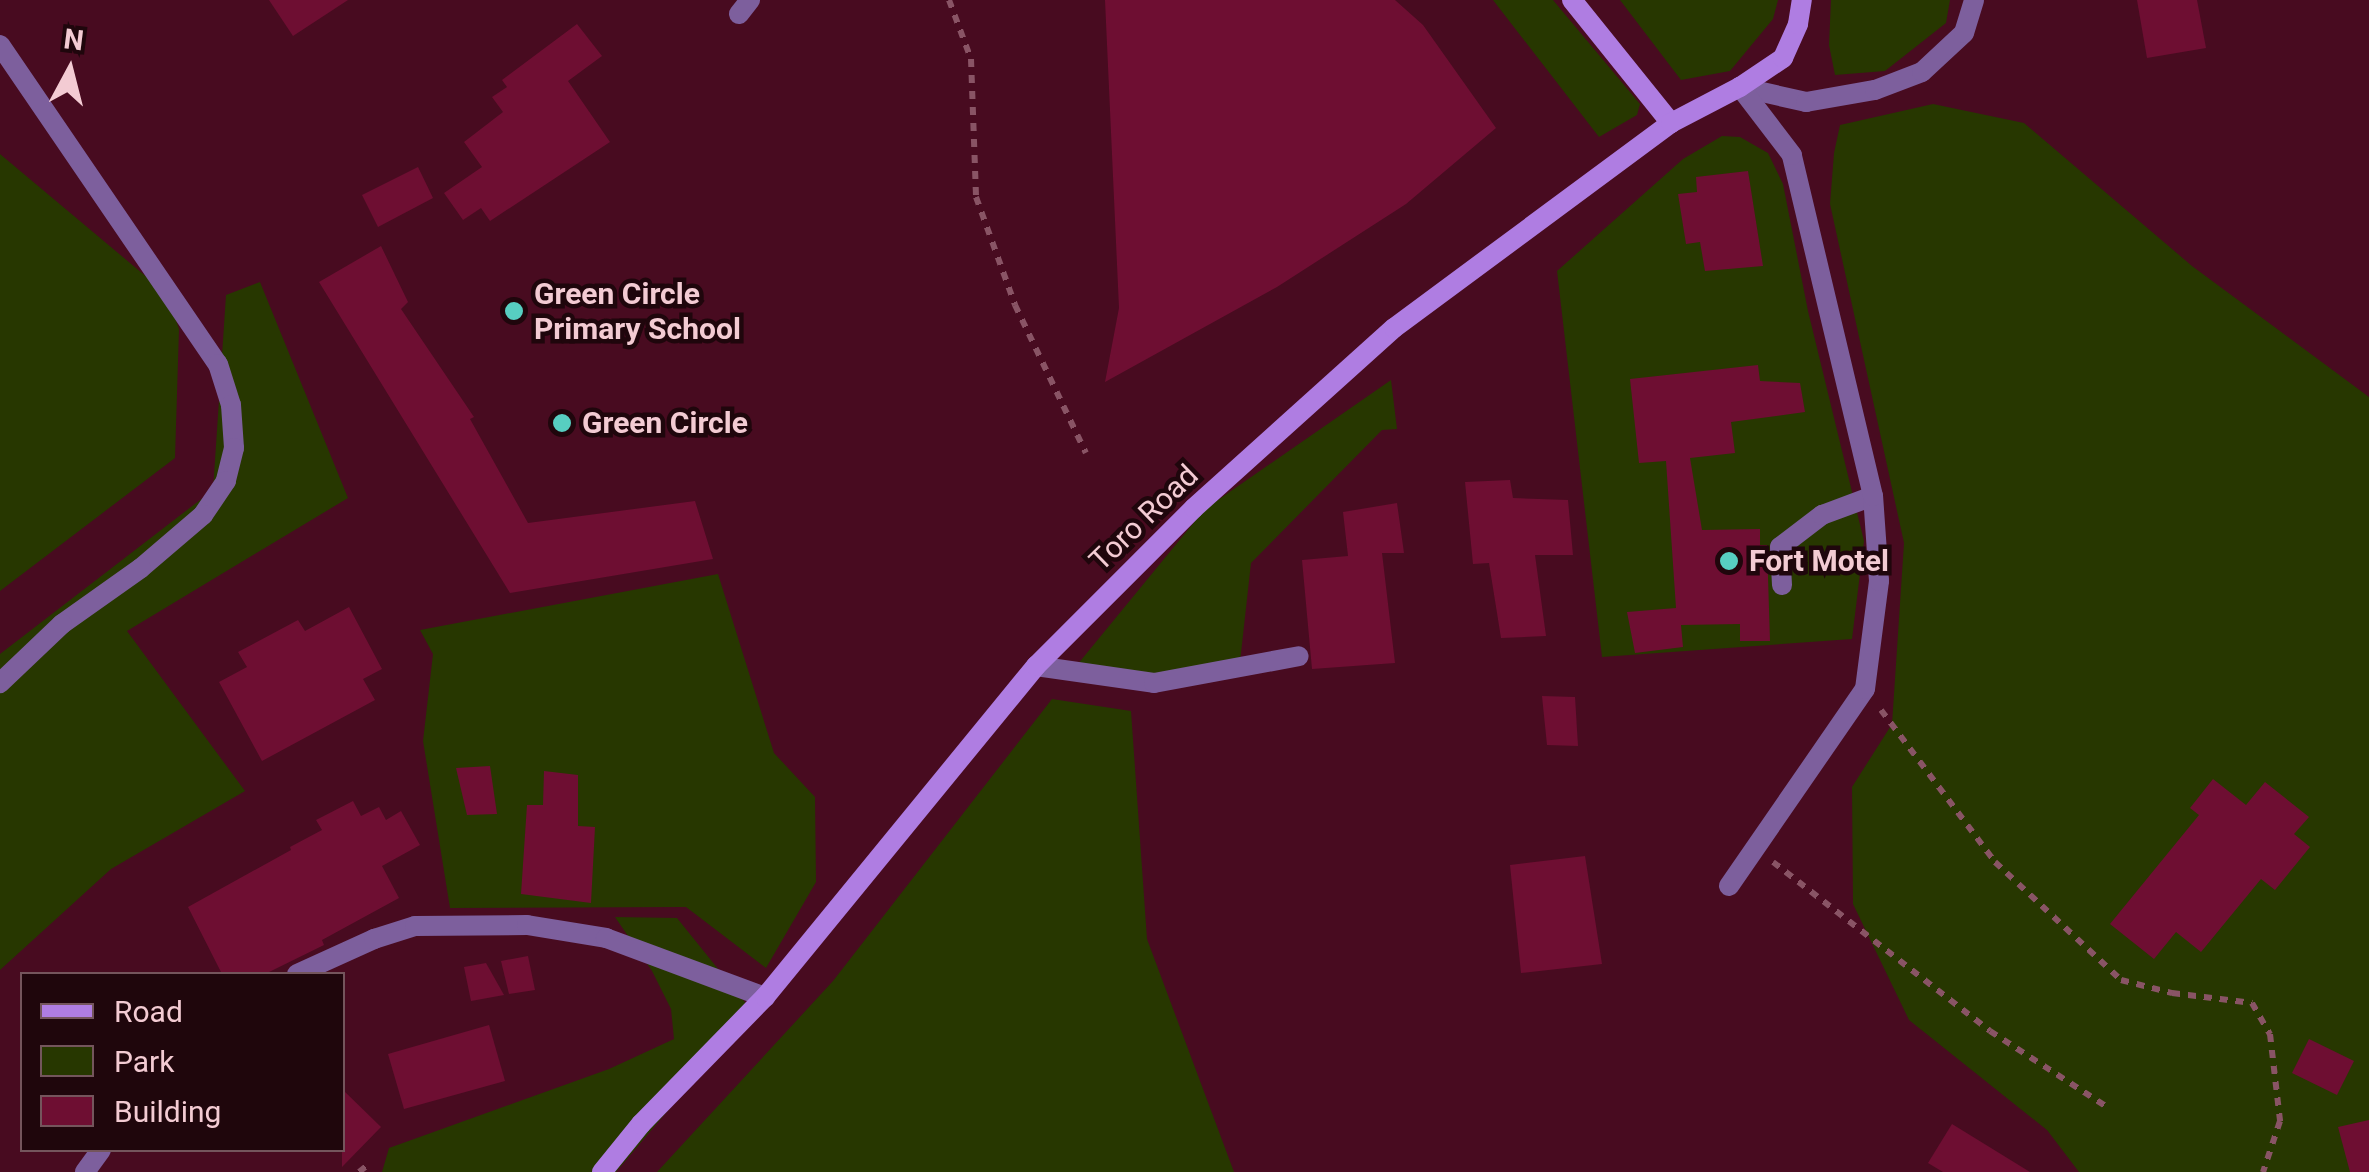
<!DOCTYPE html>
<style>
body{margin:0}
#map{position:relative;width:2369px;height:1172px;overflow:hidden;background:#480b20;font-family:Roboto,sans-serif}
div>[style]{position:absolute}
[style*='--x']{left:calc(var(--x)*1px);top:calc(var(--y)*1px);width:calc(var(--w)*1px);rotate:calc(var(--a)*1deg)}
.green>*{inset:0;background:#273700}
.building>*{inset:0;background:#6e0e32}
.path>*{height:6px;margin-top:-3px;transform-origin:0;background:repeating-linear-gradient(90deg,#895465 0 8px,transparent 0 16px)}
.service>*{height:20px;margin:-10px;padding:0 10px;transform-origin:10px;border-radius:10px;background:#7d5f9d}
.minor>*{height:20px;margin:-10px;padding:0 10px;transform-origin:10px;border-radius:10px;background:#7d5f9d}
.secondary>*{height:20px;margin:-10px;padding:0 10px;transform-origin:10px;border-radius:10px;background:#af7de2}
.dots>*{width:28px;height:28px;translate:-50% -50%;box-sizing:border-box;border:5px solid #1f060c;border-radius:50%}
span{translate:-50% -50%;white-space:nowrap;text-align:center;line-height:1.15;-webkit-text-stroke:9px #1f060c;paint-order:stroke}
.poi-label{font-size:30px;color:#f3cbd3;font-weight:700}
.left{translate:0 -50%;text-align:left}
.street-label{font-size:30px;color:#f3cbd3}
.legend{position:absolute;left:20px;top:972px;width:325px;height:180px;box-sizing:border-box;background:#1f060c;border:2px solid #74555c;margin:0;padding:12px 18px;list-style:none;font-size:30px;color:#f3cbd3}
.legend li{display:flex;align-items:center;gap:20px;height:50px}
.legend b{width:50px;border:2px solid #74555c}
.north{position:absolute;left:20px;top:20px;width:100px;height:100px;-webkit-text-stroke:8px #1f060c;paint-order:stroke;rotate:7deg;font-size:28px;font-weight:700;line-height:40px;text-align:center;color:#f3cbd3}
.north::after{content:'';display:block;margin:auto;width:35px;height:45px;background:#f3cbd3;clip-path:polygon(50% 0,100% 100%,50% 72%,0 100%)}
</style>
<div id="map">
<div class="green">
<div style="clip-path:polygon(1493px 0,1553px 0,1640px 104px,1637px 115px,1599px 137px)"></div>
<div style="clip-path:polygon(1620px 0,1778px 0,1773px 19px,1730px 71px,1681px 80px)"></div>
<div style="clip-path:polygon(1831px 0,1950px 0,1946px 23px,1885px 71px,1835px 75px,1829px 45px)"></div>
<div style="clip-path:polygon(1933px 104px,2024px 123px,2192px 266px,2369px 397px,2369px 1172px,2079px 1172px,2047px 1130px,1909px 1020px,1853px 904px,1852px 787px,1892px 724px,1904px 543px,1830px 204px,1834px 153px,1840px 125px)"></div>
<div style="clip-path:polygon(1722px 136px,1740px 137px,1768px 153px,1783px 184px,1808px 311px,1864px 541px,1852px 639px,1602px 657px,1557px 271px,1683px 159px)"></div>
<div style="clip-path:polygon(0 154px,167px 294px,179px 329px,175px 458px,0 591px)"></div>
<div style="clip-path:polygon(260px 282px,348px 498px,127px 631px,245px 791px,111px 869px,0 970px,0 654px,213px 490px,226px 295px)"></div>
<div style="clip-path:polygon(1391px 380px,1397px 429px,1382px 430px,1251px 563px,1239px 671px,1068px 676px,1205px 509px)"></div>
<div style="clip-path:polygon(718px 574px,774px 753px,815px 797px,816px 882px,766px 968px,686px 907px,450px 908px,423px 741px,433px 654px,420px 630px)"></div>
<div style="clip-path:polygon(1052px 699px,1131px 711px,1147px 939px,1234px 1172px,657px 1172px,833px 981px)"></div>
<div style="clip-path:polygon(615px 917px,677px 918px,752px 1011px,616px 1172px,382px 1172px,389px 1148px,609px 1069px,674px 1039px,671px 1009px,652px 971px)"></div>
</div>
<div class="building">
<div style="clip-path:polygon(269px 0,348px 0,293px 36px)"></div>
<div style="clip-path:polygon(1105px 0,1395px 0,1423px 25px,1496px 128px,1406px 204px,1277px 287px,1105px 382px,1119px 308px)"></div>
<div style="clip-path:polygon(2137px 0,2197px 0,2206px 48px,2147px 58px)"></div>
<div style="clip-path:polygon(577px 24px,602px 56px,568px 81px,610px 142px,490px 221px,481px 208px,463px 220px,444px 193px,482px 167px,464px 142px,503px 112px,492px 97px,507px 87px,502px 80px)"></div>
<div style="clip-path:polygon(418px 167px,433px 198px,378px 227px,362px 195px)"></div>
<div style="clip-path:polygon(1748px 171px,1763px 266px,1705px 271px,1700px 242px,1686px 244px,1678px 194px,1697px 192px,1696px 177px)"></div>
<div style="clip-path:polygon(381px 246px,408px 302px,401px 309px,474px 417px,470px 419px,528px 523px,695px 501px,713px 559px,510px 593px,319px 282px)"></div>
<div style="clip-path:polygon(1758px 365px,1760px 381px,1800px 383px,1805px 412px,1731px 422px,1735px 453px,1690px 458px,1702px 530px,1760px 529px,1760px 545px,1767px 545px,1770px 641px,1740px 641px,1740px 624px,1681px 625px,1683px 647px,1635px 653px,1627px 612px,1676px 608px,1666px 461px,1639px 463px,1630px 379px)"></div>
<div style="clip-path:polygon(1510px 480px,1513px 498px,1568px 500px,1573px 555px,1535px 555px,1546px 636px,1501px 638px,1489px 563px,1473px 564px,1465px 482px)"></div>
<div style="clip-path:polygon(1397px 503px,1404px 553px,1382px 553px,1395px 663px,1312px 669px,1302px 560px,1348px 556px,1343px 512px)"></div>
<div style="clip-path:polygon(349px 607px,382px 669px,363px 679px,375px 700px,262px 761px,219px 682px,247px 667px,238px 652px,298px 620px,305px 631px)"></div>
<div style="clip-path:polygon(1542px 696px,1575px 697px,1578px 746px,1547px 745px)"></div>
<div style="clip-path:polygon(490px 766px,497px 814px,467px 815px,456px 768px)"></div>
<div style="clip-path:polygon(544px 771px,578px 775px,578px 826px,595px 827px,591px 903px,521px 894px,527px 805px,543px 805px)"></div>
<div style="clip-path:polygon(2213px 779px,2246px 805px,2265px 782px,2309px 817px,2294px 834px,2310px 847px,2275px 890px,2261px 879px,2201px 952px,2176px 932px,2154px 959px,2110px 924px,2199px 815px,2190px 808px)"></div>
<div style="clip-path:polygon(353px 801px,361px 816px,379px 807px,386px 820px,401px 811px,420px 845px,382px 866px,399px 898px,322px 940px,324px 945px,265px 974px,222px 974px,188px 907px,291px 850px,290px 847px,322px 830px,316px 820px)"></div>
<div style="clip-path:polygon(1585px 856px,1602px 964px,1521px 973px,1510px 865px)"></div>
<div style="clip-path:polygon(528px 956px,535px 990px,509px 994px,501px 961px)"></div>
<div style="clip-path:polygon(486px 963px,504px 995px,471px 1001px,464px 967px)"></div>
<div style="clip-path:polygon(489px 1025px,505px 1081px,404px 1109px,388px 1054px)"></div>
<div style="clip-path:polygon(2309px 1039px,2354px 1061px,2337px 1095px,2292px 1073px)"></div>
<div style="clip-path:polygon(342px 1089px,381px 1127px,342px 1167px)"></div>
<div style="clip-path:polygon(2369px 1120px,2369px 1172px,2350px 1172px,2338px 1127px)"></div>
<div style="clip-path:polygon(1952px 1124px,2030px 1172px,1943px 1172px,1928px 1163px)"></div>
</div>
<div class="path">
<div style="--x:949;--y:0;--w:63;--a:69.6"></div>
<div style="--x:971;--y:59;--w:138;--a:87.9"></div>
<div style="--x:976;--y:197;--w:115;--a:70.1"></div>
<div style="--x:1015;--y:305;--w:164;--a:64.4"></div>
<div style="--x:1881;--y:710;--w:190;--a:53.1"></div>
<div style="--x:1995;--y:862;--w:173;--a:43.1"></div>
<div style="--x:2121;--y:980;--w:53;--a:14.3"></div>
<div style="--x:2172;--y:993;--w:81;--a:7.1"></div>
<div style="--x:2252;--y:1003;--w:36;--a:60"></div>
<div style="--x:2270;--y:1034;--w:88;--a:83.4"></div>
<div style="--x:2280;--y:1121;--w:54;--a:108.4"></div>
<div style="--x:1773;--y:862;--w:275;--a:37.9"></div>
<div style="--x:1990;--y:1031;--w:143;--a:33"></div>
<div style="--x:359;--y:1172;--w:13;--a:-39"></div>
</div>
<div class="service">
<div style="--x:1782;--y:585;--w:38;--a:-93"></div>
<div style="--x:1780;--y:547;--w:53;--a:-37.3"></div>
<div style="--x:1822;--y:515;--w:54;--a:-20.4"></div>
</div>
<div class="minor">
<div style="--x:739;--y:14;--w:18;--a:-52"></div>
<div style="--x:0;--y:45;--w:386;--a:55.7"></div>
<div style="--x:218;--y:364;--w:43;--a:72.4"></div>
<div style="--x:231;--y:405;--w:43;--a:86"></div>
<div style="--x:234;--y:448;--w:34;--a:104"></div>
<div style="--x:226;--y:481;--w:41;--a:124.1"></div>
<div style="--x:203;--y:515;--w:82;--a:139.5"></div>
<div style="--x:141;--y:568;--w:97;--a:144.7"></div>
<div style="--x:62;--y:624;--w:86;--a:136.4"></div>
<div style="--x:1740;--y:87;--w:68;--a:12.8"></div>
<div style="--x:1806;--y:102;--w:70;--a:-9.9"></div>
<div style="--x:1875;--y:90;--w:50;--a:-21"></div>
<div style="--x:1922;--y:72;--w:57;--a:-42.9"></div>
<div style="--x:1964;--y:33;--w:34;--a:-73"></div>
<div style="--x:1036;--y:666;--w:119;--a:8.2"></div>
<div style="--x:1154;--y:683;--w:147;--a:-10.5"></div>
<div style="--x:1729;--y:886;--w:239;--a:-55.4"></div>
<div style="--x:1865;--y:689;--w:109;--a:-82.6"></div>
<div style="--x:1879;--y:581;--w:85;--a:-94"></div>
<div style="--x:1873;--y:496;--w:350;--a:-103.4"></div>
<div style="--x:1792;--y:155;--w:86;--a:-127.4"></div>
<div style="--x:297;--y:974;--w:85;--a:-24.4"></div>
<div style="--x:374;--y:939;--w:43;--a:-17.6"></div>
<div style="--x:415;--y:926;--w:112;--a:-0.5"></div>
<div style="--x:527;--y:925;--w:80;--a:9.3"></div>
<div style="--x:606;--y:938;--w:170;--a:20.4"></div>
<div style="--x:85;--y:1172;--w:27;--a:-54"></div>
</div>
<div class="secondary">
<div style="--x:1572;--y:0;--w:158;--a:51.2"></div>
<div style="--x:602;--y:1172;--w:62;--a:-50.9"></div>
<div style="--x:641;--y:1124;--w:177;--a:-45.7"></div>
<div style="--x:765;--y:997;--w:428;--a:-50.7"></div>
<div style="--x:1036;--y:666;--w:223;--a:-45"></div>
<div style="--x:1194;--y:508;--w:269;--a:-42"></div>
<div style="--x:1394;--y:328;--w:345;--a:-36.5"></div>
<div style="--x:1671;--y:123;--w:78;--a:-27.6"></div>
<div style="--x:1740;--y:87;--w:52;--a:-34"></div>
<div style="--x:1783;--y:58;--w:37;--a:-66"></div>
<div style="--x:1798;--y:24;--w:24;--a:-81"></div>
</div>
<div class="dots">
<div style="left:514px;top:311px;background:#57cec1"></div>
<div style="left:562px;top:423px;background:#57cec1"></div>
<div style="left:1729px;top:561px;background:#57cec1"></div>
</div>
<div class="poi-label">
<span class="left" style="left:534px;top:311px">Green Circle<br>Primary School</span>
<span class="left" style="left:582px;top:423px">Green Circle</span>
<span class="left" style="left:1749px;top:561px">Fort Motel</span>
</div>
<div class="street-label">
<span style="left:1144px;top:518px;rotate:-44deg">Toro Road</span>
</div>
<ul class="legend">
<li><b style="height:12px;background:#af7de2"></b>Road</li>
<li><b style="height:28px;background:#273700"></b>Park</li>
<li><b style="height:28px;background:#6e0e32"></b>Building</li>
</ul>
<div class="north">N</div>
</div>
